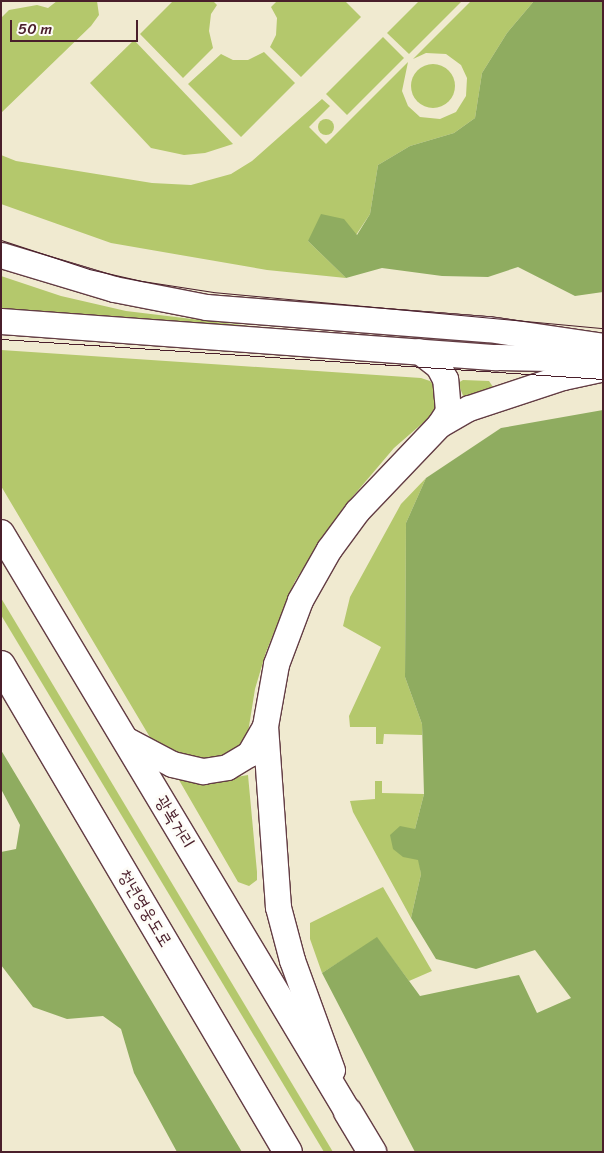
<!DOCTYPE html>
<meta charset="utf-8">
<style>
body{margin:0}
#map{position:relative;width:604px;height:1153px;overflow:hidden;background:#f0ead0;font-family:Sriracha,"Poor Story",sans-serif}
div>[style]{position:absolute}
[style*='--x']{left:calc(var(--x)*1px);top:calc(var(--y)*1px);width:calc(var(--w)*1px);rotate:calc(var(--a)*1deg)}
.green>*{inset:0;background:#b4c86c}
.round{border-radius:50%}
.forest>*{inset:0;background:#8fac60}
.roads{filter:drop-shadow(1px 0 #633d44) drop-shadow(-1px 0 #633d44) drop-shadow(0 1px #633d44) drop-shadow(0 -1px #633d44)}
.primary>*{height:25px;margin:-12.5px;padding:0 12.5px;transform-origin:12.5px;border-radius:12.5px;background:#fff}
.trunk>*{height:26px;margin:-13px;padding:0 13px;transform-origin:13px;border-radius:13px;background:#fff}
.motorway>*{height:28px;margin:-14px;padding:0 14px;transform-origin:14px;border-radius:14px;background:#fff}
.tram>*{height:1px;margin:-0.5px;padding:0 0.5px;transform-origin:0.5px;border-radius:0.5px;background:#4a1f2b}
span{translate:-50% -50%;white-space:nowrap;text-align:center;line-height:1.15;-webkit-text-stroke:5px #fdfcf7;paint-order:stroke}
.street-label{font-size:18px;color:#4a1f2b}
.frame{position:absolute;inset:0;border:2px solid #4a1f2b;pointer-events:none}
.scale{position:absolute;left:10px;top:20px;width:128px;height:22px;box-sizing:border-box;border:2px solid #4a1f2b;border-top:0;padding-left:6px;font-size:15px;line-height:18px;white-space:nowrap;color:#4a1f2b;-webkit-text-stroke:4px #fdfcf7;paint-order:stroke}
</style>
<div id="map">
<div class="green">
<div style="clip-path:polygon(57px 1px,97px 1px,99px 15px,91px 26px,1px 113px,1px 18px,9px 10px,37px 5px,48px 8px)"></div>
<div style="clip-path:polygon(173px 1px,213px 1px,217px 5px,211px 14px,209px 31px,213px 48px,183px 78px,140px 34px)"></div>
<div style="clip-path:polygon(277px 1px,345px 1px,361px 17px,301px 77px,270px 47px,276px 35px,277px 18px,271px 7px)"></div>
<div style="clip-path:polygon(419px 1px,462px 1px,409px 54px,387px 33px)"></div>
<div style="clip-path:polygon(471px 1px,534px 1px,507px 33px,482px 73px,475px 118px,454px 133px,410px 146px,378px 165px,370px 214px,356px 235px,308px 241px,346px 278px,267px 270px,111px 243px,1px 204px,1px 155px,16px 161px,152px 183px,191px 185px,231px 174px,252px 161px,322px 99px,330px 106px,309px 127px,326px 144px,408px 62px,402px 91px,408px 106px,420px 117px,440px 119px,456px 112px,466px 96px,467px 78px,461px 65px,446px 54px,426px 53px,413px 59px)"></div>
<div style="clip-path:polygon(383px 37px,404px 58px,347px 115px,326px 94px)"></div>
<div style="clip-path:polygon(134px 40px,233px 144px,205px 153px,184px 155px,151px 148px,90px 83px)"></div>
<div style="clip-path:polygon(264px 52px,295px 83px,241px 137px,188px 84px,221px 54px,233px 60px,248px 60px)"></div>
<div class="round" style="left:411px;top:64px;width:44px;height:44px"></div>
<div class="round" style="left:318px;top:119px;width:16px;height:16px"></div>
<div style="clip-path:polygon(1px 276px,61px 296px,126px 311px,290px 331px,1px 310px)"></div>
<div style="clip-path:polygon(1px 350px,421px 378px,430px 381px,438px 390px,440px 408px,394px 448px,343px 508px,295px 581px,266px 652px,255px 689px,246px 745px,219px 761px,173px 754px,151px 739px,1px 486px)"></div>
<div style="clip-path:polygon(463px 380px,489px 381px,493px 387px,464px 398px,458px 383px)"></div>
<div style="clip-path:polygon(426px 478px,406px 523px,405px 677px,422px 724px,422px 735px,384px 734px,383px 744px,376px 744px,376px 727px,350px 727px,349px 716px,381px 647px,343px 626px,350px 597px,401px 504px)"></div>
<div style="clip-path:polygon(1px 598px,333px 1152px,324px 1152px,1px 615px)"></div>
<div style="clip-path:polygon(248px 775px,257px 872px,257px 880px,249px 886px,238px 882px,179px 780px,213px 781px)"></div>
<div style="clip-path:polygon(375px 781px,382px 781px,382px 793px,424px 794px,415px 829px,421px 874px,411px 918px,353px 812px,350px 801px,375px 799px)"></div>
<div style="clip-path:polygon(383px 887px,432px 971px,409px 981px,377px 938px,322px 973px,310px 939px,310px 923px)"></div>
</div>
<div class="forest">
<div style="clip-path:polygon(534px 1px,603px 1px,603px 292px,575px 296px,518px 267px,488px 277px,442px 276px,382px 268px,346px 278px,308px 241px,321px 214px,344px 219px,357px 235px,370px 214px,378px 165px,410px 146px,454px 133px,475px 118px,482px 73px,507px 33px)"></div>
<div style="clip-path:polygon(603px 410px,603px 1152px,415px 1152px,322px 973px,377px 937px,420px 996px,519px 975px,537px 1013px,571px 998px,535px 950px,476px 969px,436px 959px,411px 918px,421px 874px,418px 860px,403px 857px,393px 849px,390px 835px,400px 826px,415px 829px,424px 794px,422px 724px,405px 677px,406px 523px,426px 478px,501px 428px)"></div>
<div style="clip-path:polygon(1px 750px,242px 1152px,177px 1152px,134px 1073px,121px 1029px,103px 1016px,67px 1019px,33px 1007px,1px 965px,1px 852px,16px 849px,20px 825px,1px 789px)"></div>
</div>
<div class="roads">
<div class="primary">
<div style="--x:1;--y:255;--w:118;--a:16.7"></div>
<div style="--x:114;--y:289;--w:94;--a:11.1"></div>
<div style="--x:206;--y:307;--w:283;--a:4.5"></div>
<div style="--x:488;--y:329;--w:116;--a:8.4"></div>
<div style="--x:1;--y:321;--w:496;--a:4.2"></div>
<div style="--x:496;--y:357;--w:106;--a:1.1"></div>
<div style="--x:439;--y:425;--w:34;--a:-30"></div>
<div style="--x:469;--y:408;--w:99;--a:-18.3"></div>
<div style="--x:563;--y:377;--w:39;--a:-12"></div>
<div style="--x:125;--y:739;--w:53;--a:28"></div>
<div style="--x:172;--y:764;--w:32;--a:13"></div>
<div style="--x:203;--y:771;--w:24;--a:-9"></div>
<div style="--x:227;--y:767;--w:26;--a:-31"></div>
<div style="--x:249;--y:754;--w:32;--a:-60"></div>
<div style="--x:332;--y:1070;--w:117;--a:-110"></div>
<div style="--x:292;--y:960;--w:55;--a:-104.8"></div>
<div style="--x:278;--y:907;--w:181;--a:-94.1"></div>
<div style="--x:265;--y:726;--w:63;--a:-79.9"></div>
<div style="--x:276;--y:664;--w:68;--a:-69.4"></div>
<div style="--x:300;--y:600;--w:59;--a:-60.4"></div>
<div style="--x:329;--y:549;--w:47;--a:-53.6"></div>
<div style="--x:357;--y:511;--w:119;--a:-46.4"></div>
<div style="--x:439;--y:425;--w:17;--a:-57"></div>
<div style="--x:448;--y:411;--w:32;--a:-95"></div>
<div style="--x:445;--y:379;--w:15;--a:-118"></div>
<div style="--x:438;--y:366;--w:24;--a:-142"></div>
</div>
<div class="trunk">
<div style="--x:1;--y:533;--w:675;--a:59.07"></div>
</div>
<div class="motorway">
<div style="--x:1;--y:665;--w:565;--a:59.49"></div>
<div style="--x:348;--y:1112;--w:47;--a:59"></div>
</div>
</div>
<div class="tram">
<div style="--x:1;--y:240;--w:93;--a:18.2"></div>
<div style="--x:89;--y:269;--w:54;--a:12.8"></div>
<div style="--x:142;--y:281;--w:72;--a:8.8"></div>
<div style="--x:213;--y:292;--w:392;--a:5.3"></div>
<div style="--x:1;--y:339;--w:603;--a:3.8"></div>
</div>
<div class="street-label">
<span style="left:175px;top:822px;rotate:59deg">광복거리</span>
<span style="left:145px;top:908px;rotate:59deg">청년영웅도로</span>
</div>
<div class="frame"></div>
<div class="scale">50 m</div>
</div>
